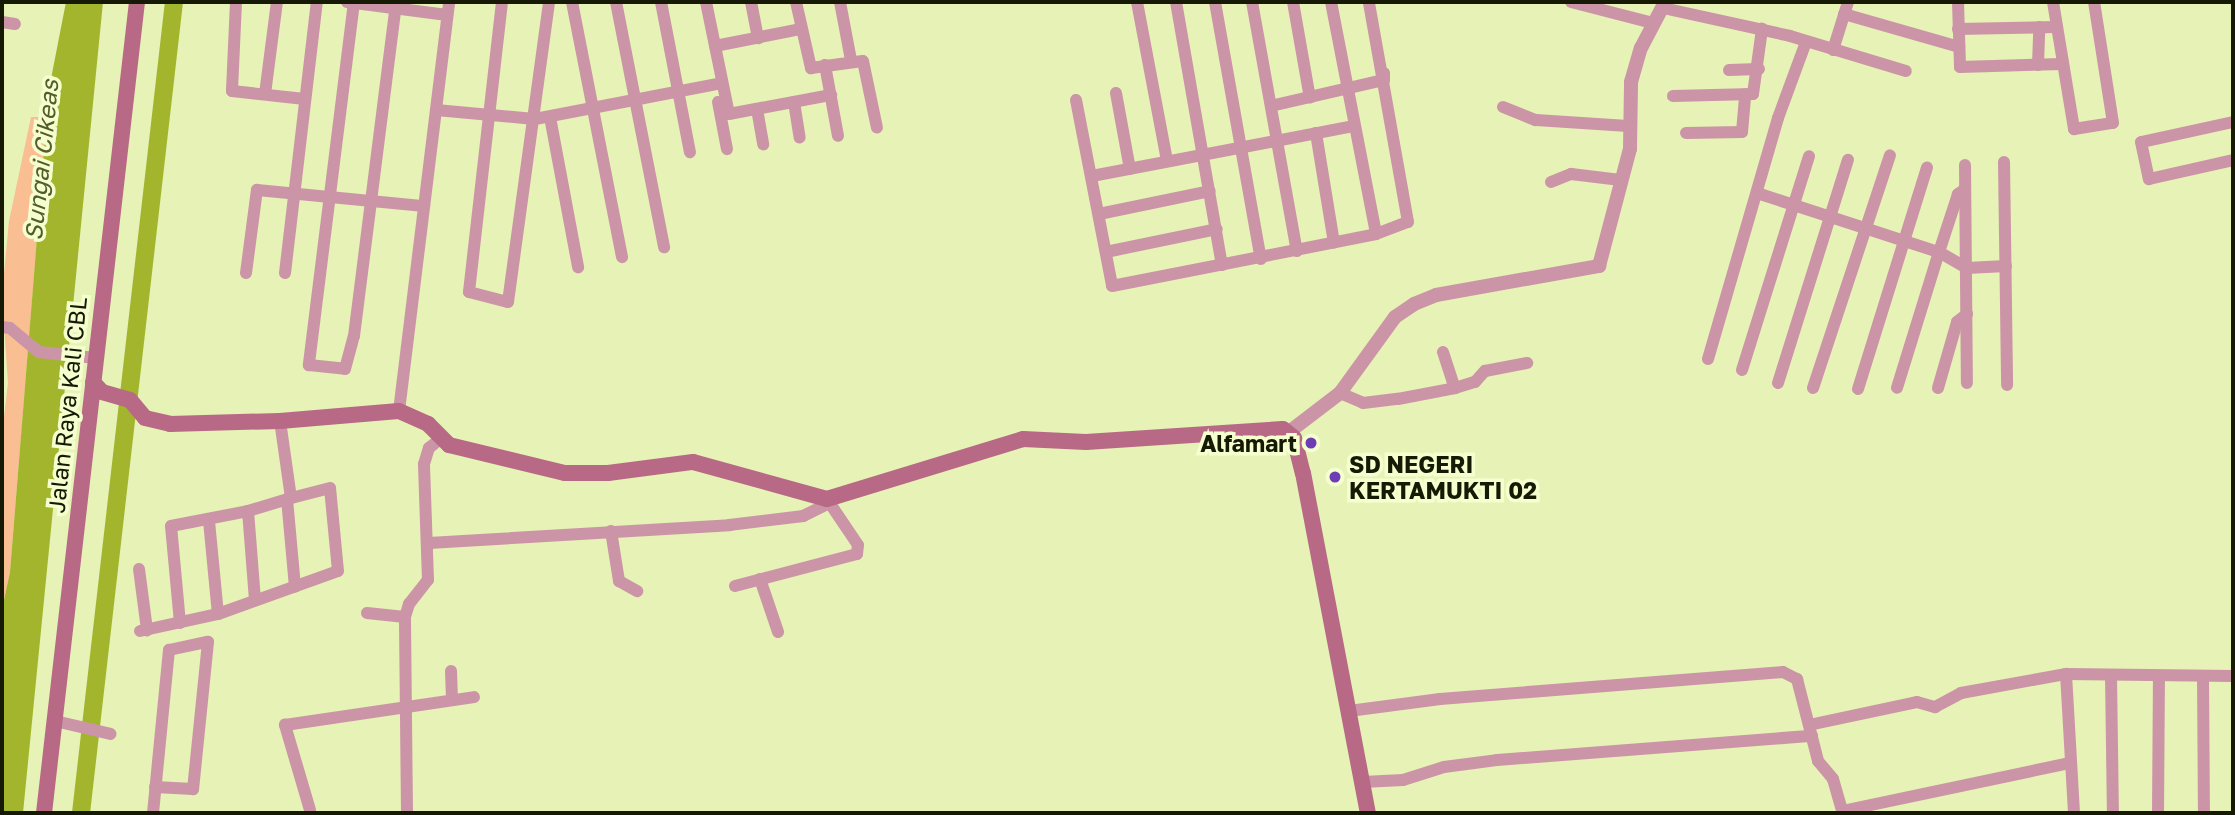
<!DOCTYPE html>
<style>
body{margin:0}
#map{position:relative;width:2235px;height:815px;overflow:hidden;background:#e6f2b6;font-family:"Golos Text",sans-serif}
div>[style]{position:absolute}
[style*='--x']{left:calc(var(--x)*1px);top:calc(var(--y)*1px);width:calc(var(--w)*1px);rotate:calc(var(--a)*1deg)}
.green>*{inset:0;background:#fabe93}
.water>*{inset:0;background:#a3b52c}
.river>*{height:18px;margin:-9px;padding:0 9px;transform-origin:9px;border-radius:9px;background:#a3b52c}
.minor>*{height:12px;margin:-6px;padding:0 6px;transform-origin:6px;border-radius:6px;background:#cb95a7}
.tertiary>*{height:14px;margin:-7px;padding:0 7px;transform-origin:7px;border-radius:7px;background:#cb95a7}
.secondary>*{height:16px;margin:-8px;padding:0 8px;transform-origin:8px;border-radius:8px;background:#b86986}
.dots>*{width:19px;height:19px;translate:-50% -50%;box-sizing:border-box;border:4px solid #f4fece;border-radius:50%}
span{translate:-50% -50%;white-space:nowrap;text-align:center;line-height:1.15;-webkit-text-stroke:7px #f4fece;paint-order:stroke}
.street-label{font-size:23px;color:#161903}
.poi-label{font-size:23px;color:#161903;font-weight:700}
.right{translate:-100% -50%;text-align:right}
.left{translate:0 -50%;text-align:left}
.water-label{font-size:24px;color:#545d2a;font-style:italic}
.frame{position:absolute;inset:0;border:4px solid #161903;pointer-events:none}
</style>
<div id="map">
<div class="green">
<div style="clip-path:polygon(31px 117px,47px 117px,10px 572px,2px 609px,2px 434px,8px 383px,2px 295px,9px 221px)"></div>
</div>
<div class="water">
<div style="clip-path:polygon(66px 2px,103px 2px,23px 813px,2px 813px,2px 609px,10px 572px,49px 89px)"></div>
</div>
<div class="river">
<div style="--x:81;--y:813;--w:816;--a:-83.46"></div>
</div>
<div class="minor">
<div style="--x:236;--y:2;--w:89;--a:92.6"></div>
<div style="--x:232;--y:91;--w:73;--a:6.3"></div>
<div style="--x:347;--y:2;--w:101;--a:7.4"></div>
<div style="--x:354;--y:2;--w:366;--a:97.1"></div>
<div style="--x:309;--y:365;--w:36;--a:6"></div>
<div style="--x:345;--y:369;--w:34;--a:-75"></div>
<div style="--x:354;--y:336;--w:337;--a:-82.8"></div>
<div style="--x:502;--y:2;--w:292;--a:96.5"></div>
<div style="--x:469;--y:292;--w:40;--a:14.4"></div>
<div style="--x:508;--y:302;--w:303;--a:-82.2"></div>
<div style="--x:572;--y:2;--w:260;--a:78.9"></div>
<div style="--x:616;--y:2;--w:250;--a:78.9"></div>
<div style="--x:661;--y:2;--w:153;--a:79.1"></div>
<div style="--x:706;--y:2;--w:114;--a:78.4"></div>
<div style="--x:729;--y:114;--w:104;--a:-10.6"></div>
<div style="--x:751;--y:2;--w:37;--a:79"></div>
<div style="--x:796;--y:2;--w:68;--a:77.2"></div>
<div style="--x:811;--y:68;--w:52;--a:-7.7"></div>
<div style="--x:863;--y:61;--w:68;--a:78.2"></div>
<div style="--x:840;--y:2;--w:59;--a:79.3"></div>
<div style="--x:1137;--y:2;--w:162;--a:79.3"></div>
<div style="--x:1176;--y:2;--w:267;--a:80.1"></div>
<div style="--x:1215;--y:2;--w:261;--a:79.9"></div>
<div style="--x:1252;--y:2;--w:253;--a:79.8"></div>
<div style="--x:1293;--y:2;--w:97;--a:80"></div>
<div style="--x:1331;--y:2;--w:236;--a:79"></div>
<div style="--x:1571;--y:2;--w:85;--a:14.4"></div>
<div style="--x:1958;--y:2;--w:65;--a:88.2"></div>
<div style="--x:1960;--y:67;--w:103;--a:-1.7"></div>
<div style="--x:2053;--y:2;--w:129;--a:80.6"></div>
<div style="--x:2074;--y:129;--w:39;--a:-9"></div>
<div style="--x:2113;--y:123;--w:122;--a:-98.9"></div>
<div style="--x:1663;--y:8;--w:130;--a:12.4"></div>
<div style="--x:1790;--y:36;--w:121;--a:16.8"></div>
<div style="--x:1844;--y:14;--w:120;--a:16"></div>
<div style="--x:2;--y:22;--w:13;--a:9"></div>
<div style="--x:1958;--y:29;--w:99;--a:-1.2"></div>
<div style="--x:715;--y:46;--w:88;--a:-11.2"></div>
<div style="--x:1833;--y:50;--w:50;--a:-72.6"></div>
<div style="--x:825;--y:65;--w:72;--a:79.6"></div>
<div style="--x:2038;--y:65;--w:38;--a:-88"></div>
<div style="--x:1729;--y:70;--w:30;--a:-2"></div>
<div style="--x:1116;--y:93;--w:77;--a:79.6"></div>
<div style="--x:265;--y:94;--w:93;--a:-82.6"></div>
<div style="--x:1673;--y:96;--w:80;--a:-1.4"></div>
<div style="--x:1753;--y:94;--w:66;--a:-82.1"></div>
<div style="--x:1076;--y:100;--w:189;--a:79"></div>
<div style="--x:1112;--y:286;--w:269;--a:-11.1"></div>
<div style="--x:1376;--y:234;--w:34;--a:-21"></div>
<div style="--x:1408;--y:222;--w:223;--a:-100.1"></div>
<div style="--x:718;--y:102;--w:48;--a:79.2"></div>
<div style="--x:794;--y:102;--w:36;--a:81"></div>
<div style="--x:1271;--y:106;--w:116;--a:-13"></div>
<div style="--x:1384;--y:80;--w:7;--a:-90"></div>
<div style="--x:1503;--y:107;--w:35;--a:22"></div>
<div style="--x:1536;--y:120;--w:92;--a:3.7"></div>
<div style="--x:757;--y:109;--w:36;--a:80"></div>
<div style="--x:436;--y:110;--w:99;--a:5.2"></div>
<div style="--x:535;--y:119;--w:190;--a:-10.9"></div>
<div style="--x:550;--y:117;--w:153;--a:79.4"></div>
<div style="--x:2233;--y:122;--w:94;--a:167.7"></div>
<div style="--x:2141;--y:142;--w:38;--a:78"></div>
<div style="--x:2149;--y:179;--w:86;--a:-12.7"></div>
<div style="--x:1316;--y:133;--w:111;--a:80.7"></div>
<div style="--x:1686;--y:133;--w:56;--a:-1"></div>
<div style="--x:1742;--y:132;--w:38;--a:-85"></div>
<div style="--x:2004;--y:162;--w:223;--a:89.2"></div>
<div style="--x:1965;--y:165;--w:218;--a:89.5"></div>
<div style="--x:1092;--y:176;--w:267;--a:-10.8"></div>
<div style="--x:1551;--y:182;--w:22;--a:-22"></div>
<div style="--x:1571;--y:174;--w:50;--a:6.8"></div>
<div style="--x:1965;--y:189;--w:9;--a:144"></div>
<div style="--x:1958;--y:194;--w:61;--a:108.1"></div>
<div style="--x:1939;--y:252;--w:32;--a:30"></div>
<div style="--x:1967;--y:268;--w:39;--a:-3"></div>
<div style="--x:1760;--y:194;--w:188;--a:18"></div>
<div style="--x:1939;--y:252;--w:142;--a:107.2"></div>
<div style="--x:1099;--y:214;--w:113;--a:-11.7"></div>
<div style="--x:1106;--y:252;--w:113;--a:-11.7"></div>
<div style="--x:246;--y:273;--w:84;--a:-82.5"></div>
<div style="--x:257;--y:190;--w:168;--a:5.5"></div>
<div style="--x:285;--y:273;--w:273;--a:-83.3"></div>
<div style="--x:2;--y:327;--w:8;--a:7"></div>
<div style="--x:10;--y:328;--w:38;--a:40"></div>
<div style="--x:39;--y:352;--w:57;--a:6"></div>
<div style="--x:1443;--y:352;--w:38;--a:72"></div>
<div style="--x:1708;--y:359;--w:251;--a:-73.8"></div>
<div style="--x:1778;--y:118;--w:81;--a:-69.8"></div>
<div style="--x:1742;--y:370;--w:224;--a:-72.6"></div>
<div style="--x:1778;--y:383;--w:234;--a:-72.6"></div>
<div style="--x:1813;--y:388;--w:245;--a:-71.7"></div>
<div style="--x:1938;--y:388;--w:69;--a:-73.9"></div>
<div style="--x:1957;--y:322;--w:13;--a:-39"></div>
<div style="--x:1858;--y:389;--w:232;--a:-72.7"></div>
<div style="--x:1340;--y:393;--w:25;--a:23"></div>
<div style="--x:1363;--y:403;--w:35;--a:-7"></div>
<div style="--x:1398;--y:399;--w:58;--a:-10.9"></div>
<div style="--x:1455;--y:388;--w:21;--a:-17"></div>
<div style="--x:1475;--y:382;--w:15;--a:-48"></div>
<div style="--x:1485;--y:371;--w:43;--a:-10.8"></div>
<div style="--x:399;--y:411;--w:412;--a:-83"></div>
<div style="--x:287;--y:499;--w:88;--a:84.8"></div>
<div style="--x:248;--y:511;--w:45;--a:-16.8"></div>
<div style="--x:291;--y:498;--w:78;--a:-98.1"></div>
<div style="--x:209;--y:521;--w:93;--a:84.5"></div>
<div style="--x:611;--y:531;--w:51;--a:80.9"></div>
<div style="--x:619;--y:581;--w:21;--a:29"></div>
<div style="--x:429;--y:543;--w:301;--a:-3.4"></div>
<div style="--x:729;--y:525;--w:75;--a:-6.9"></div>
<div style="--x:803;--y:516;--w:28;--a:-26"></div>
<div style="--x:139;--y:569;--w:62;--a:82.5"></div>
<div style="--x:760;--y:579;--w:56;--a:71.2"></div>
<div style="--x:735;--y:586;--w:126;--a:-14.7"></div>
<div style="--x:857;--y:554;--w:9;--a:-84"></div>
<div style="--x:858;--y:545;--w:55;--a:-124"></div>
<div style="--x:367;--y:613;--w:38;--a:6"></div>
<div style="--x:180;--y:623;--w:97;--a:-95.3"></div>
<div style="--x:171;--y:526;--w:78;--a:-11"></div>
<div style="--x:248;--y:511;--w:88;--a:85.5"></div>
<div style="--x:140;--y:631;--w:80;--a:-12.3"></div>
<div style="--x:218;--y:614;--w:127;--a:-19.7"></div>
<div style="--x:338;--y:571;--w:83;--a:-95.5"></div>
<div style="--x:330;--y:488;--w:40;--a:165.6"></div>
<div style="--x:451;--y:671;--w:29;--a:88"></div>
<div style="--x:2066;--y:674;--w:139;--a:86.7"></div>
<div style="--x:2111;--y:675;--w:138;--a:89.2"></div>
<div style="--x:2203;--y:676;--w:137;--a:89.6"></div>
<div style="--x:1349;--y:711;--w:92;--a:-7.5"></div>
<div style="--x:1440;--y:699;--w:344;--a:-4.5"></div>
<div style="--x:1783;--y:672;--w:16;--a:27"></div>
<div style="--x:1797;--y:679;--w:85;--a:75.6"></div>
<div style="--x:1818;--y:761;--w:23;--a:50"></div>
<div style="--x:1833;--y:779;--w:33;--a:74"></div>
<div style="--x:1842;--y:811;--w:232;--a:-11.9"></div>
<div style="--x:55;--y:721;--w:57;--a:13.1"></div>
<div style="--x:1809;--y:725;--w:110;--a:-12"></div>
<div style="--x:1917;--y:702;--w:19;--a:16"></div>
<div style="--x:1935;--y:707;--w:30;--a:-28"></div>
<div style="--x:1961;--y:693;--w:107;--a:-10.3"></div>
<div style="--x:2066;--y:674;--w:167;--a:0.7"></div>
<div style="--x:1363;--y:782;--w:40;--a:-2.9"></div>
<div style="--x:1403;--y:780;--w:43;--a:-17.6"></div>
<div style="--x:1444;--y:767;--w:53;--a:-7.5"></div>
<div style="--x:1497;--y:760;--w:316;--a:-4.4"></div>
<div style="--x:310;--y:810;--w:89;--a:-106.4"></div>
<div style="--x:285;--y:725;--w:191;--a:-8.4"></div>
<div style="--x:153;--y:813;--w:164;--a:-84.4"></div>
<div style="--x:169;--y:650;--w:40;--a:-12"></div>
<div style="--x:208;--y:642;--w:148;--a:95.8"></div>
<div style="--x:193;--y:789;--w:38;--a:-177"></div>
<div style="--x:407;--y:813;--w:196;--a:-90.6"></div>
<div style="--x:405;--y:617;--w:14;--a:-73"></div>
<div style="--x:409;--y:604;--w:31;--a:-52"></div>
<div style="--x:428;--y:580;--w:116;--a:-92"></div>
<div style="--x:424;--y:464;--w:17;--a:-73"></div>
<div style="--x:429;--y:448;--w:14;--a:-39"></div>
<div style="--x:2158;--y:813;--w:136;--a:-89.6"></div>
</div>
<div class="tertiary">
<div style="--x:1289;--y:432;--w:64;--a:-37.4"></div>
<div style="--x:1340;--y:393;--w:94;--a:-54.1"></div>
<div style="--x:1395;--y:317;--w:23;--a:-34"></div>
<div style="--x:1414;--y:304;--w:24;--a:-22"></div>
<div style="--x:1436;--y:295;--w:166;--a:-10.1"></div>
<div style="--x:1599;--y:266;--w:121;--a:-75.2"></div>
<div style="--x:1630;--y:149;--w:67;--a:-89.1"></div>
<div style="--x:1631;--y:82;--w:35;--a:-74"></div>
<div style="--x:1641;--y:48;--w:52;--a:-62.4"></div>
</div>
<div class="secondary">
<div style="--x:93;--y:382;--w:13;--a:48"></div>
<div style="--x:102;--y:392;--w:29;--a:16"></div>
<div style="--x:130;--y:400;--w:23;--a:50"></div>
<div style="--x:145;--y:418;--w:26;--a:13"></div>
<div style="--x:170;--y:424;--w:110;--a:-1.6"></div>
<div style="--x:280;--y:421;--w:119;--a:-4.8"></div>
<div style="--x:399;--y:411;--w:32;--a:24"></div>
<div style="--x:428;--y:424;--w:30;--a:45"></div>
<div style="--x:449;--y:445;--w:119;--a:13.6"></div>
<div style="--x:565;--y:473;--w:43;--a:0"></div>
<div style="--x:608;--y:473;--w:86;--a:-7.4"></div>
<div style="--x:693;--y:462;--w:139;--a:15.4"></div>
<div style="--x:827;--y:499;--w:205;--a:-17"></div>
<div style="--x:1023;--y:439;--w:63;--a:2.7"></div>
<div style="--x:1086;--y:442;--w:197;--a:-3.8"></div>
<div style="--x:1283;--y:429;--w:14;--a:39"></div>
<div style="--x:1294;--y:438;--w:36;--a:76"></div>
<div style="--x:1303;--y:473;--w:346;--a:79.2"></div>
<div style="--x:44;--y:813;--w:816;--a:-83.46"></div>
</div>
<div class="dots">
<div style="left:1311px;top:443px;background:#6c3db5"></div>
<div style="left:1335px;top:477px;background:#6c3db5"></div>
</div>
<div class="street-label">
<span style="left:67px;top:405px;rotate:-84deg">Jalan Raya Kali CBL</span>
</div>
<div class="poi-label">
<span class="right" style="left:1297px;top:443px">Alfamart</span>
<span class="left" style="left:1349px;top:477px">SD NEGERI<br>KERTAMUKTI 02</span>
</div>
<div class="water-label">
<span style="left:41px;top:160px;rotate:-84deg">Sungai Cikeas</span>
</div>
<div class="frame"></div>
</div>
